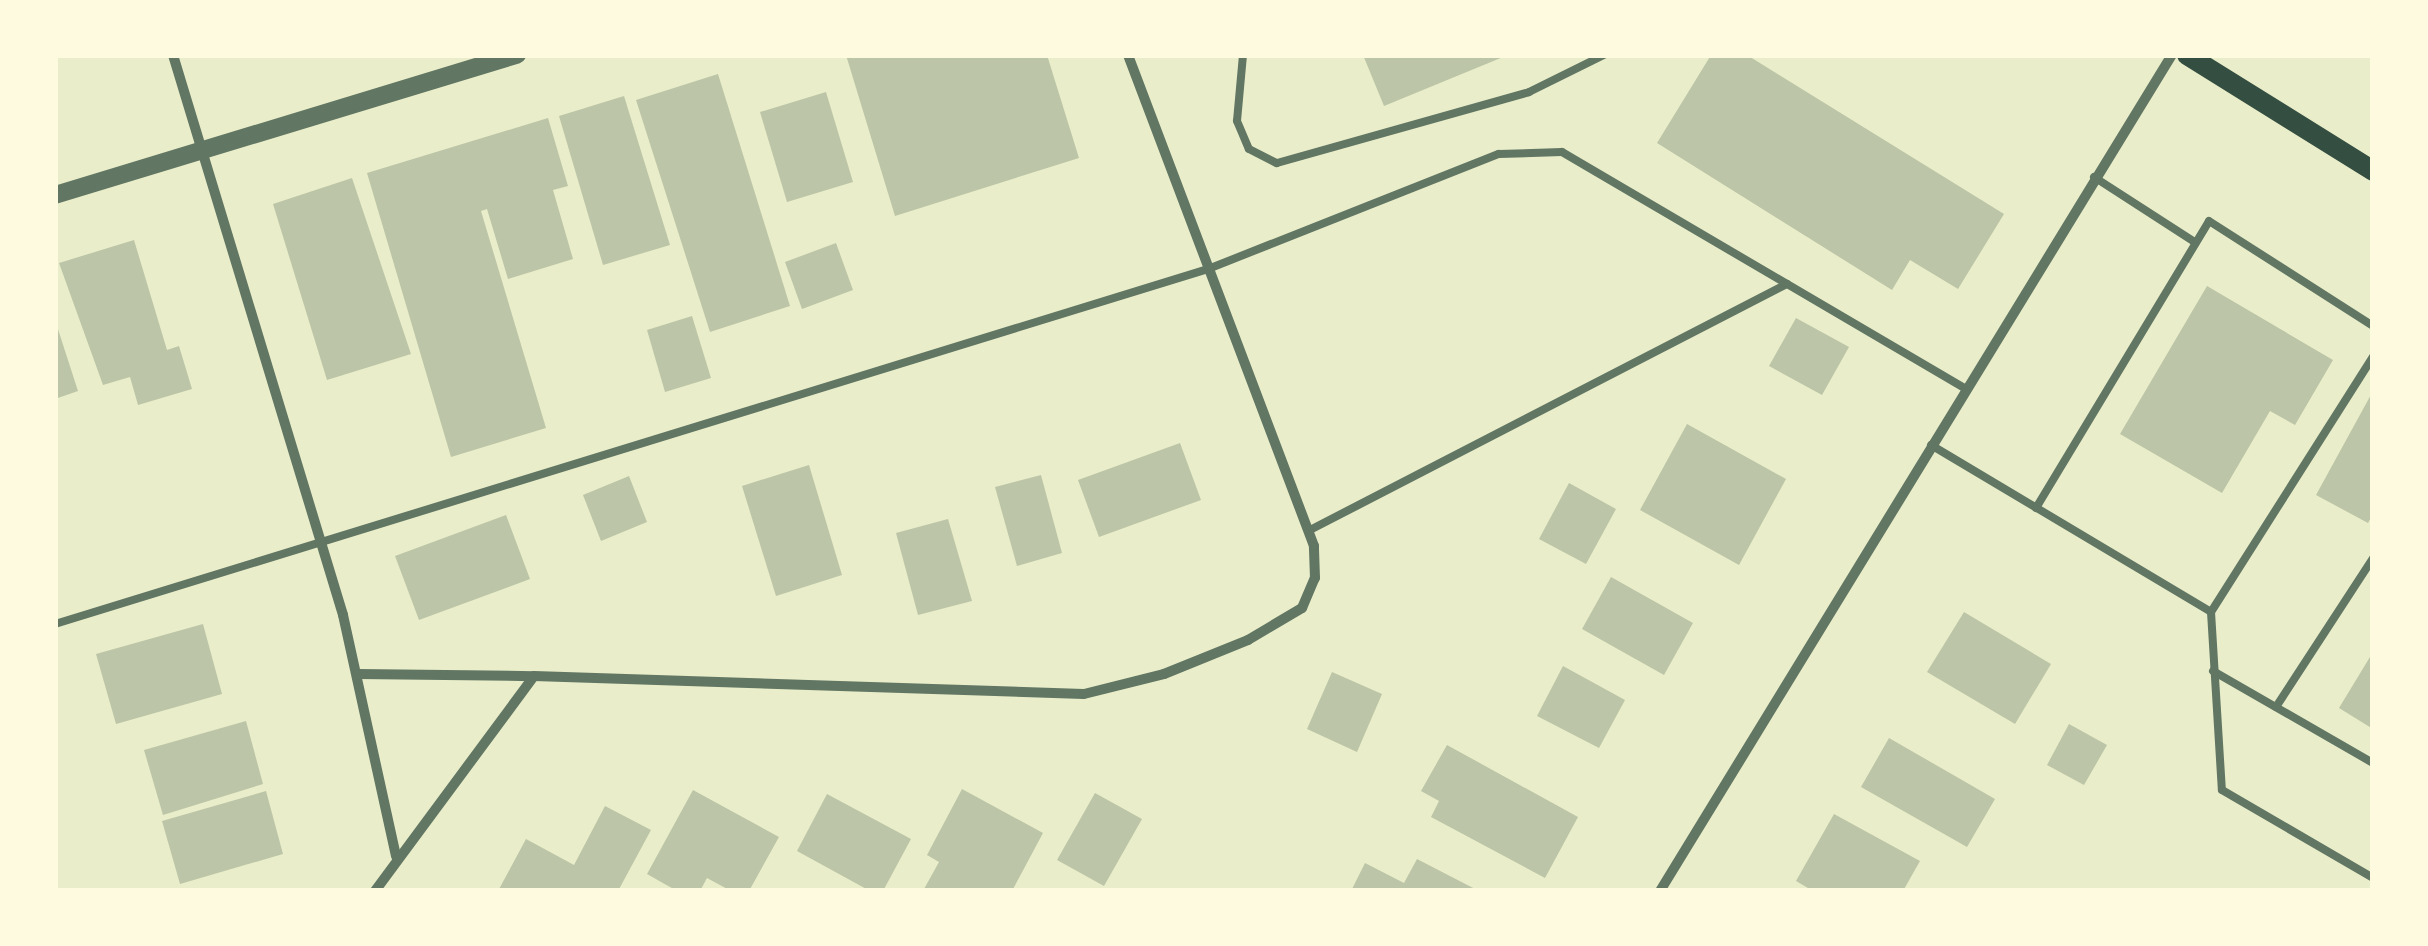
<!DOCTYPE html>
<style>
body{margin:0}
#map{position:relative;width:2428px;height:946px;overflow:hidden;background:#e9edc9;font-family:Spectral,serif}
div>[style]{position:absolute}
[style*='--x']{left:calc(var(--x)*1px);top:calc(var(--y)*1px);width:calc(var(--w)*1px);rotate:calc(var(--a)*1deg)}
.building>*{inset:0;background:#bcc5a7}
.service>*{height:8px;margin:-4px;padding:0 4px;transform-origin:4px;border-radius:4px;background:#617663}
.minor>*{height:10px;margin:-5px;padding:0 5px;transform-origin:5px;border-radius:5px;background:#617663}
.tertiary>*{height:18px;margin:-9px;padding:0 9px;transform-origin:9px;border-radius:9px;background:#617663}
.secondary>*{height:20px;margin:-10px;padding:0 10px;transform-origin:10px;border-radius:10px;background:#344e41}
span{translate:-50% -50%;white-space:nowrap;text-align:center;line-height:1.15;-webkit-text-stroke:10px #fefae0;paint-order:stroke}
.frame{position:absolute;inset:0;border:58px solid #fefae0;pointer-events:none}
</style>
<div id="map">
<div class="building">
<div style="clip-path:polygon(846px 55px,1047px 55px,1079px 158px,895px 216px)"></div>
<div style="clip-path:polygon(1363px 55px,1508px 55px,1384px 106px)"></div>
<div style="clip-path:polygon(1711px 55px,1747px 55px,2004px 214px,1958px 289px,1910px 260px,1892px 290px,1657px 143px)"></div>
<div style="clip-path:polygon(718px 74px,790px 306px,710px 332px,636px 100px)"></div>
<div style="clip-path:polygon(826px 92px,853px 182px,787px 202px,760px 112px)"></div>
<div style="clip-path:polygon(624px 96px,670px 245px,603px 265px,559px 116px)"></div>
<div style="clip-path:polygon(548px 118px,568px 186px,553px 190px,573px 259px,508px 279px,487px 209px,481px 211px,546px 428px,451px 457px,367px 173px)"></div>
<div style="clip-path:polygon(352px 178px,411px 354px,327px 380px,273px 204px)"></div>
<div style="clip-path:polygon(134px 240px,167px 350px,179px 346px,192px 389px,138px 405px,130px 377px,103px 385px,59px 263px)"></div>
<div style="clip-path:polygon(836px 243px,853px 290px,802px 309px,785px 262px)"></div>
<div style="clip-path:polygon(2207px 286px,2333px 360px,2295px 425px,2270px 411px,2222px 493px,2120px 434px)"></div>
<div style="clip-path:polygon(692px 316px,711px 378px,665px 392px,647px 330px)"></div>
<div style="clip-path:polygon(1796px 318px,1849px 347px,1822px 395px,1769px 366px)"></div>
<div style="clip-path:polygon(55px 320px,78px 391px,55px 399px)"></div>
<div style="clip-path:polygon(2373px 391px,2373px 514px,2368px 523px,2316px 495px)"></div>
<div style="clip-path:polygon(1687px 424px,1786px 479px,1739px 565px,1640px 510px)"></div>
<div style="clip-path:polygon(1180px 443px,1201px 500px,1099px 537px,1078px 480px)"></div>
<div style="clip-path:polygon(809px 465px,842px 575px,776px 596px,742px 486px)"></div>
<div style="clip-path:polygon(1041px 475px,1062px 553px,1017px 566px,995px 487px)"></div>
<div style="clip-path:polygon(629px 476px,647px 522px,601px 541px,583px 495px)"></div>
<div style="clip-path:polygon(1569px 483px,1616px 509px,1586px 564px,1539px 539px)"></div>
<div style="clip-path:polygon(506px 515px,530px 579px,419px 620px,395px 556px)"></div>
<div style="clip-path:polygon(948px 519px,972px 601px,918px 615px,896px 533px)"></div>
<div style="clip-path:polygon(1611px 577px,1693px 623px,1664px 675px,1582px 629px)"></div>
<div style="clip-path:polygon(1964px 612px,2051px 664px,2015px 724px,1927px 672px)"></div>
<div style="clip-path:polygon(203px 624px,222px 694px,116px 724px,96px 654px)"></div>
<div style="clip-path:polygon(2373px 652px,2373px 729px,2339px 708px)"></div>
<div style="clip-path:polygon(1563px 666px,1625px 700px,1599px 748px,1537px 716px)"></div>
<div style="clip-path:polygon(1332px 672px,1382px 694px,1357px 752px,1307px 729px)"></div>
<div style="clip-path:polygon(246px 721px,263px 784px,163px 815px,144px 750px)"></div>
<div style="clip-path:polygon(2069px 724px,2107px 745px,2084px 785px,2047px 765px)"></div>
<div style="clip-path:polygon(1889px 738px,1995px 799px,1967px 847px,1861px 787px)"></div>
<div style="clip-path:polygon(1447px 745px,1578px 817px,1545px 878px,1431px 817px,1439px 801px,1421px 791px)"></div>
<div style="clip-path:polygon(962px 789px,1043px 833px,1012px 891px,924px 889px,939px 862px,927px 855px)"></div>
<div style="clip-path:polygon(693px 790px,779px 837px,749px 891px,731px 891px,707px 878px,700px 891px,677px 891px,647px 874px)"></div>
<div style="clip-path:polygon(266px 791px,283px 854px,180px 884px,162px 821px)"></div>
<div style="clip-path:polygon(1095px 793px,1142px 819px,1104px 886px,1057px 860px)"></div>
<div style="clip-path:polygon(827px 794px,911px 839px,883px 891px,870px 891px,797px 851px)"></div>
<div style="clip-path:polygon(605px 806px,651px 830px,618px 891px,498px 891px,526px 839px,574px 865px)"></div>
<div style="clip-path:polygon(1834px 814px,1920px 861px,1903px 891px,1813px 891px,1796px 881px)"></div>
<div style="clip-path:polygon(1417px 859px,1479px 891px,1351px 891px,1365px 863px,1404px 883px)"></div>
</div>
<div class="service">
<div style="--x:1243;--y:55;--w:66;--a:95.2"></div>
<div style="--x:1237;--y:121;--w:30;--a:67"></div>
<div style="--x:1249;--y:149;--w:31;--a:27"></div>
<div style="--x:1277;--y:163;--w:262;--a:-15.7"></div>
<div style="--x:1529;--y:92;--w:84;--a:-26.3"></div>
<div style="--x:2094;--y:177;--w:121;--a:32.9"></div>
<div style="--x:1931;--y:445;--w:326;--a:30.8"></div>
<div style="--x:2211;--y:612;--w:302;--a:-57.6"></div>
<div style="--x:2036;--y:508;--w:335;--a:-58.9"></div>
<div style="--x:2209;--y:221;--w:195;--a:32.6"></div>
<div style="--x:1308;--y:531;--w:539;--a:-27.28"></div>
<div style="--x:2211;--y:612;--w:178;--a:86.5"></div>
<div style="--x:2222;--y:790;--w:175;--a:30.2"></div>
<div style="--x:55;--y:624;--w:1206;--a:-17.11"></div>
<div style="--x:1208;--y:269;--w:313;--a:-21.6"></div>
<div style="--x:1499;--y:154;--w:63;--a:-1.8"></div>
<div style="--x:1562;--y:152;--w:467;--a:30.4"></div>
<div style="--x:2213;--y:671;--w:185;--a:29.9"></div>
<div style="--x:2276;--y:707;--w:178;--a:-56.9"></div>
</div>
<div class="minor">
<div style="--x:173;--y:55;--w:585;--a:73.11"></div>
<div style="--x:343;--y:615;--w:247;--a:77.6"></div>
<div style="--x:358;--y:674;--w:176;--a:0.7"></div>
<div style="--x:375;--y:891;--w:267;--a:-53.5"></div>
<div style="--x:534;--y:676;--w:550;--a:1.87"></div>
<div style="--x:1084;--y:694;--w:82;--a:-14"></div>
<div style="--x:1164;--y:674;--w:91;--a:-22"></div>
<div style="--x:1248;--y:640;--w:63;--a:-30.7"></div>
<div style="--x:1302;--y:608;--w:33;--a:-67"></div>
<div style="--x:1315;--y:578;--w:32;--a:-92"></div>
<div style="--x:1314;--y:546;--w:525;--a:-110.75"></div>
<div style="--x:1660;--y:891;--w:980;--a:-58.52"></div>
</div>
<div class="tertiary">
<div style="--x:55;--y:195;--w:483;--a:-16.9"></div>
</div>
<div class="secondary">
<div style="--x:2187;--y:55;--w:219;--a:31.9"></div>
</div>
<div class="frame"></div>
</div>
